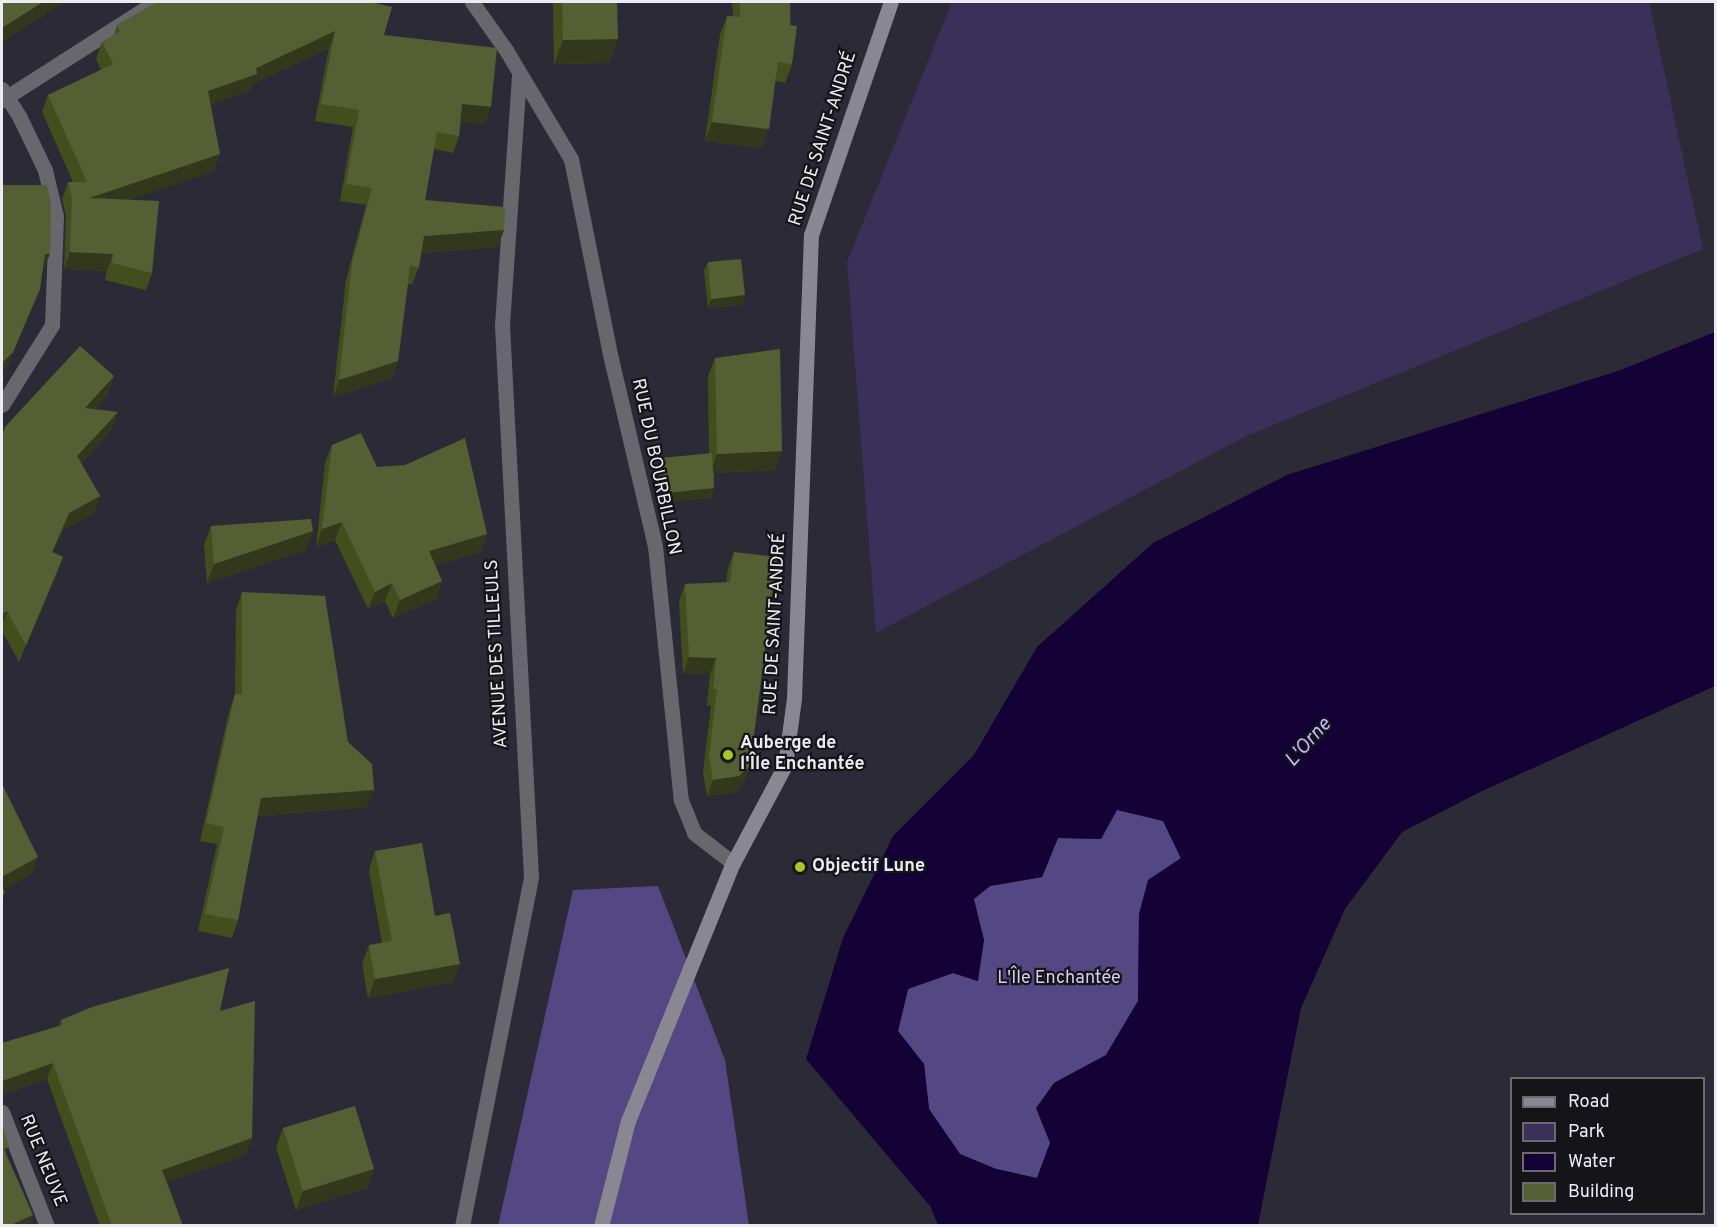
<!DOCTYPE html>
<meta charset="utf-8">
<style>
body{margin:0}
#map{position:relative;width:1717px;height:1227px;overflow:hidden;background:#2c2a36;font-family:Overpass,sans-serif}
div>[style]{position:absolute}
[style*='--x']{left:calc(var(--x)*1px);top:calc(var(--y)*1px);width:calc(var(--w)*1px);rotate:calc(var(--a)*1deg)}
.green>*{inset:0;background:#393159}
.forest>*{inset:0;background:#544884}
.water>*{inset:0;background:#140136}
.street>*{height:15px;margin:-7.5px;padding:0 7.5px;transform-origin:7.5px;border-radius:7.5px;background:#68676d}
.secondary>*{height:15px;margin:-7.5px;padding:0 7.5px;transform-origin:7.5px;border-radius:7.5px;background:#898892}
.wall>*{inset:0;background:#444e1c}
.shaded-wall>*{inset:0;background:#33381d}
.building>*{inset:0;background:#565f33}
.dots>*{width:16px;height:16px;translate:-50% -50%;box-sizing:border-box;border:3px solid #141419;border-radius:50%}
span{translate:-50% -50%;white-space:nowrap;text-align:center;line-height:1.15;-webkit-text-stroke:4.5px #141419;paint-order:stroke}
.street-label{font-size:18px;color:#ecebf3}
.poi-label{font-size:18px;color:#ecebf3;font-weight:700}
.left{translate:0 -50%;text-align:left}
.park-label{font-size:18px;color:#d3cef3}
.water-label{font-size:20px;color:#c1b5fd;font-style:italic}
.frame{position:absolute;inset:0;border:3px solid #ecebf3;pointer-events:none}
.legend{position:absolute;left:1510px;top:1077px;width:195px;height:138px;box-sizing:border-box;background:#141419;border:2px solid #6a6a70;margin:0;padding:8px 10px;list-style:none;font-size:18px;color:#ecebf3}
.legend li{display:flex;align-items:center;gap:12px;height:30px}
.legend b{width:30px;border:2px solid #6a6a70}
</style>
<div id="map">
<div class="green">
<div style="clip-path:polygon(952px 2px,1649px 2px,1703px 249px,1244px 437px,876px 633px,847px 262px)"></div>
</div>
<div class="forest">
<div style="clip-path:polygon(1117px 809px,1163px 821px,1181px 859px,1139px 914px,1138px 1001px,1106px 1055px,1054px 1083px,1050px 1143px,1037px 1178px,996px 1169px,960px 1154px,929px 1109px,924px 1064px,898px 1031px,908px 989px,953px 973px,977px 981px,984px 940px,973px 899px,990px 886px,1042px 877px,1058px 838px,1101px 839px)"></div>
<div style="clip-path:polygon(658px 886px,725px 1060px,749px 1225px,498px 1226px,573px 890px)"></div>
</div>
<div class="water">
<div style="clip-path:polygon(evenodd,1715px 332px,1715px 686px,1480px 792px,1402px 832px,1345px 909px,1301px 1008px,1258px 1225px,938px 1225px,930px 1206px,806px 1059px,843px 938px,893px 836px,974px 755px,1037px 647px,1153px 543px,1287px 475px,1618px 371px,1715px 332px,1117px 810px,1163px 821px,1181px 858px,1148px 880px,1139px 914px,1138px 1001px,1106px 1055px,1054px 1083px,1036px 1108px,1050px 1143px,1037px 1178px,996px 1169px,960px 1154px,929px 1109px,924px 1064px,898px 1031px,908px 989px,953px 973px,978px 981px,984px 940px,974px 899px,990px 886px,1042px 877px,1058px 838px,1101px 839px,1117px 810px)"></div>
</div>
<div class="street">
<div style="--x:472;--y:2;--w:59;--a:54.7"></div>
<div style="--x:506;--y:50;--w:127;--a:59.2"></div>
<div style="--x:571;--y:159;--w:195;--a:78.7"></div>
<div style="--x:609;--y:350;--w:201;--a:76.8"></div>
<div style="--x:655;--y:546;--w:255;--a:84.2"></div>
<div style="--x:681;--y:800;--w:35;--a:68"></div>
<div style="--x:694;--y:833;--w:49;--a:37.6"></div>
<div style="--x:2;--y:89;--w:34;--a:58"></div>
<div style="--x:20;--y:118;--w:58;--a:64.3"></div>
<div style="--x:45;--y:170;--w:47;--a:76.6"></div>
<div style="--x:56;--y:216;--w:109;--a:92.1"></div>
<div style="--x:52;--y:325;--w:94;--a:122"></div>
<div style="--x:2;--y:100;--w:182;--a:-32.6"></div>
<div style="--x:2;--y:1112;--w:123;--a:68.5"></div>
<div style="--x:462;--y:1226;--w:356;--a:-78.8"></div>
<div style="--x:531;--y:877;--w:553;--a:-93.01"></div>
<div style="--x:502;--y:325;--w:251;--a:-86.1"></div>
</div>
<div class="secondary">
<div style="--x:601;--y:1226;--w:108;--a:-75.6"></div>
<div style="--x:628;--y:1121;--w:279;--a:-67.9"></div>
<div style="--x:733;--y:863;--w:111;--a:-62"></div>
<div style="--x:785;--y:765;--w:68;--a:-82.3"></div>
<div style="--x:794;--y:698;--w:463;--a:-87.9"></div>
<div style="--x:811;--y:235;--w:246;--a:-71.1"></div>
</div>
<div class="wall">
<div style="clip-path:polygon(553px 2px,617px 2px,609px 63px,554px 64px)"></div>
<div style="clip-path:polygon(732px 2px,790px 2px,792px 64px,785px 83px,775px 81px,762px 148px,705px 141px,720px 34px,727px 16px,733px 16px)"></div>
<div style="clip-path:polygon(117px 25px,384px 35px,485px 124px,461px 121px,459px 136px,453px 153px,434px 149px,425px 200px,498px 247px,421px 253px,419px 267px,412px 284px,408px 284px,398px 361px,392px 378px,333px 397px,346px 280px,366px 205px,340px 201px,353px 127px,315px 121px,329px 48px,253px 84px,251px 90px,211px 104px,214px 171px,127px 200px,152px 273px,146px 290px,105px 280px,107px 271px,64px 269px,66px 216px,62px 199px,68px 182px,73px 182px,42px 112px,48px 95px,101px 70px,96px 59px,102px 42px,114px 35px)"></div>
<div style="clip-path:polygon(708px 262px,742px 305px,708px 308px,704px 271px)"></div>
<div style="clip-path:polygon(715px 358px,782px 451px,775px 470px,714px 473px,714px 488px,711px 498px,661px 502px,658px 467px,662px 458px,709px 454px,708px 376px)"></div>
<div style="clip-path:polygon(114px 376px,108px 394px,94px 409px,112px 429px,81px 463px,100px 496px,94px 513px,63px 530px,53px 552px,63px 557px,57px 574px,19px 662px,2px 631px,2px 435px)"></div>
<div style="clip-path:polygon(332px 445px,377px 467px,487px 534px,480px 552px,435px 565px,442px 581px,436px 599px,393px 618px,385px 601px,368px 609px,335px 540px,316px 547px,325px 463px)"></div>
<div style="clip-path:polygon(211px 526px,313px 531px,306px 550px,207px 583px,204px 545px)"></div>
<div style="clip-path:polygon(734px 552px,750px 766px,744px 782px,733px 793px,707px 796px,703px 772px,711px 706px,707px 705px,710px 674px,683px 674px,679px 601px,685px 584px,726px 583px,728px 568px)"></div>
<div style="clip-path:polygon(242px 592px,348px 742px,367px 807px,257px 816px,238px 920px,232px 938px,198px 931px,217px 844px,200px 841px,229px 712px,235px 694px,236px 610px)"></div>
<div style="clip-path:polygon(375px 851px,435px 916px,460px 964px,453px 982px,368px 998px,362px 964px,369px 945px,382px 943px,369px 870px)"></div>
<div style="clip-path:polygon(220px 1011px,246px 1155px,167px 1182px,183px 1226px,100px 1226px,47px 1079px,2px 1095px,2px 1043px,59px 1026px,61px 1020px)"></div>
<div style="clip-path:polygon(283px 1128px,374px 1169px,367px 1188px,296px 1210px,276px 1147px)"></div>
</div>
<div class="shaded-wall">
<div style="clip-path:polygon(43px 2px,65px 2px,2px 42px,2px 28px)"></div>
<div style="clip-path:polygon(335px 31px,329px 48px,253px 84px,251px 90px,202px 108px,208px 91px)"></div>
<div style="clip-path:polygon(618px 39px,609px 63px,554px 64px,563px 40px)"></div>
<div style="clip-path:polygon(462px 104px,491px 107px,485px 124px,456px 121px)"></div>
<div style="clip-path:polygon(712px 122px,769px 129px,762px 148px,705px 141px)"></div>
<div style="clip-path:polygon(220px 154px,214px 171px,82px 215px,89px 198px)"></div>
<div style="clip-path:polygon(504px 230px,498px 247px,418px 253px,424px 236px)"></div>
<div style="clip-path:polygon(70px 252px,113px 254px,107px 271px,64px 269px)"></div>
<div style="clip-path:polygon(45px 254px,50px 254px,44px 268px,40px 268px)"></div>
<div style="clip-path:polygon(40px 289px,8px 366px,2px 372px,2px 363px)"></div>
<div style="clip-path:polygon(745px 295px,742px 305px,708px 308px,711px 299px)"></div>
<div style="clip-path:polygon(398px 361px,392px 378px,333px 397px,339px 380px)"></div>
<div style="clip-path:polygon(114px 376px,108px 394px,78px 425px,85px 408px)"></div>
<div style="clip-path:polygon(118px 412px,112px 429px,71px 474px,77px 456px)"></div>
<div style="clip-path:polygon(782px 451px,775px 470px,710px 473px,717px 454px)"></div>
<div style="clip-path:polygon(714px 488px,711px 498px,661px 502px,665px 493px)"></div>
<div style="clip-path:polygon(100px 496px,94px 513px,63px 530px,46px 570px,52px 552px,69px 513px)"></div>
<div style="clip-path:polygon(342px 522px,335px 540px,316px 547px,322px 529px)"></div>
<div style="clip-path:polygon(313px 531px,306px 550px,207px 583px,214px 564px)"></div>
<div style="clip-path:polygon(487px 534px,480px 552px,423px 569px,429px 551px)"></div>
<div style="clip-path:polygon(63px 557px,57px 574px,19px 662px,26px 645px)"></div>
<div style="clip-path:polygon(442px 581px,436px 599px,393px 618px,400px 600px)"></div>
<div style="clip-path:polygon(392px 583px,385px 601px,368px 609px,375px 592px)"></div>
<div style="clip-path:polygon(7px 611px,2px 626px,2px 614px)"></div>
<div style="clip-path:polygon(689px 657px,716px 658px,710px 674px,683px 674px)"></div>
<div style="clip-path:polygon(750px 766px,744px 782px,733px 793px,707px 796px,713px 780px)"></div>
<div style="clip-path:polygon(374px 790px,367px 807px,254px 816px,261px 798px)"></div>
<div style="clip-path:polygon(38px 857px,32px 874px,2px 891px,2px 877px)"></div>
<div style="clip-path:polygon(5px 893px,2px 903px,2px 895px)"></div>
<div style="clip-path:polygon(460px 964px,453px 982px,368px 998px,375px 979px)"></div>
<div style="clip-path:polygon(53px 1063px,47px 1079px,2px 1095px,2px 1081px)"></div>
<div style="clip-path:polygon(252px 1138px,246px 1155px,156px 1186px,162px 1170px)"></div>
<div style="clip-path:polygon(9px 1147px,3px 1164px,4px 1149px)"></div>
<div style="clip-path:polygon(374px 1169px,367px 1188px,296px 1210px,303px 1191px)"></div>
<div style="clip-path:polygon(33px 1215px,29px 1226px,9px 1226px)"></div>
</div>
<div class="building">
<div style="clip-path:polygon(2px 2px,43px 2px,2px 28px)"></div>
<div style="clip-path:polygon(157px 2px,370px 2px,392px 7px,384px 35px,497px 48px,491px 107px,462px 104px,459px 136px,437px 132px,425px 200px,505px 207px,504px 230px,424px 236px,419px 267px,410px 266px,398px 361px,339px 380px,352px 263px,372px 188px,346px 184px,359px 110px,321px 104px,335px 31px,256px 68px,257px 74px,208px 91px,220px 154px,89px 198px,159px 201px,152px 273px,112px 263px,113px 254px,70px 252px,72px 199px,68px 182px,87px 182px,48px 95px,113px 64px,102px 42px,120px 31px,117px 25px)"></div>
<div style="clip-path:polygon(562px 2px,617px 2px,618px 39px,563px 40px)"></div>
<div style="clip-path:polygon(740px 2px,790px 2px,790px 25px,797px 26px,792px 64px,778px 62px,769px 129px,712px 122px,727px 16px,740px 17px)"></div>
<div style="clip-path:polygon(2px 185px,47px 185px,51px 203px,50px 254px,45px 254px,40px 289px,13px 352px,2px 363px)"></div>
<div style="clip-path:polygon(741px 259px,745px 295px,711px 299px,708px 262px)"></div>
<div style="clip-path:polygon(80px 346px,114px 376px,85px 408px,118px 412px,77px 456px,100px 496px,69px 513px,52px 552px,63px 557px,26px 645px,7px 611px,2px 614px,2px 435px,5px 427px)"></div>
<div style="clip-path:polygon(780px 349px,782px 451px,717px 454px,715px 358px)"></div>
<div style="clip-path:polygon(361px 433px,377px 467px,405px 465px,465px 438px,487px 534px,429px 551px,442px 581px,400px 600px,392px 583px,375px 592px,342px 522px,322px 529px,332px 445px)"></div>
<div style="clip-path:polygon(712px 453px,714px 488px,665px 493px,662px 458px)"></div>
<div style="clip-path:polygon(311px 519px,313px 531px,214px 564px,211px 526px)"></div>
<div style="clip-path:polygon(734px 552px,777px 557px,750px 766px,739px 776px,713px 780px,709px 756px,717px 689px,713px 689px,716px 658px,689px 657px,685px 584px,730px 582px)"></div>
<div style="clip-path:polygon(242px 592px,325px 596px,348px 742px,372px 764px,374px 790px,261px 798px,238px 920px,205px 914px,224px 827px,206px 823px,235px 694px,242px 694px)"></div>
<div style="clip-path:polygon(2px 784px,38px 857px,2px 877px)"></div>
<div style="clip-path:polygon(422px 843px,435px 916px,450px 913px,460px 964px,375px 979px,369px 945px,392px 941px,375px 851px)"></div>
<div style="clip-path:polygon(2px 886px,5px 893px,2px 895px)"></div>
<div style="clip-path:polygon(229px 968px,220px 1011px,255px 1001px,252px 1138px,162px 1170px,183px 1226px,112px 1226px,53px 1063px,2px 1081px,2px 1043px,63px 1025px,61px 1020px,92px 1007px)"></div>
<div style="clip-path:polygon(355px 1106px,374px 1169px,303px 1191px,283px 1128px)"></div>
<div style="clip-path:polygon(2px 1123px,9px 1147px,4px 1149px,33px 1215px,9px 1226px,2px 1226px)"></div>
</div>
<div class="dots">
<div style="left:728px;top:755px;background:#a7c81f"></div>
<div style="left:800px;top:867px;background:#a7c81f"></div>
</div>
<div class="street-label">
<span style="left:824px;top:139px;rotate:-72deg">RUE DE SAINT-ANDRÉ</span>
<span style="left:655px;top:467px;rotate:78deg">RUE DU BOURBILLON</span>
<span style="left:776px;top:624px;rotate:-87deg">RUE DE SAINT-ANDRÉ</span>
<span style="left:498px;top:654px;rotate:-93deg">AVENUE DES TILLEULS</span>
<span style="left:42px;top:1161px;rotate:68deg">RUE NEUVE</span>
</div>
<div class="poi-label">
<span class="left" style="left:740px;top:755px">Auberge de<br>l'Île Enchantée</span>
<span class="left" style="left:812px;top:867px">Objectif Lune</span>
</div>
<div class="park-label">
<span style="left:1059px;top:979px">L'Île Enchantée</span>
</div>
<div class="water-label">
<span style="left:1309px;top:743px;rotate:-48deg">L'Orne</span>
</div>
<div class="frame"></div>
<ul class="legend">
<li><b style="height:8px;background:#898892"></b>Road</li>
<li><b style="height:16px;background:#393159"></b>Park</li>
<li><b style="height:16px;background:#140136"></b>Water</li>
<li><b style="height:16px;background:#565f33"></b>Building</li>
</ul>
</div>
